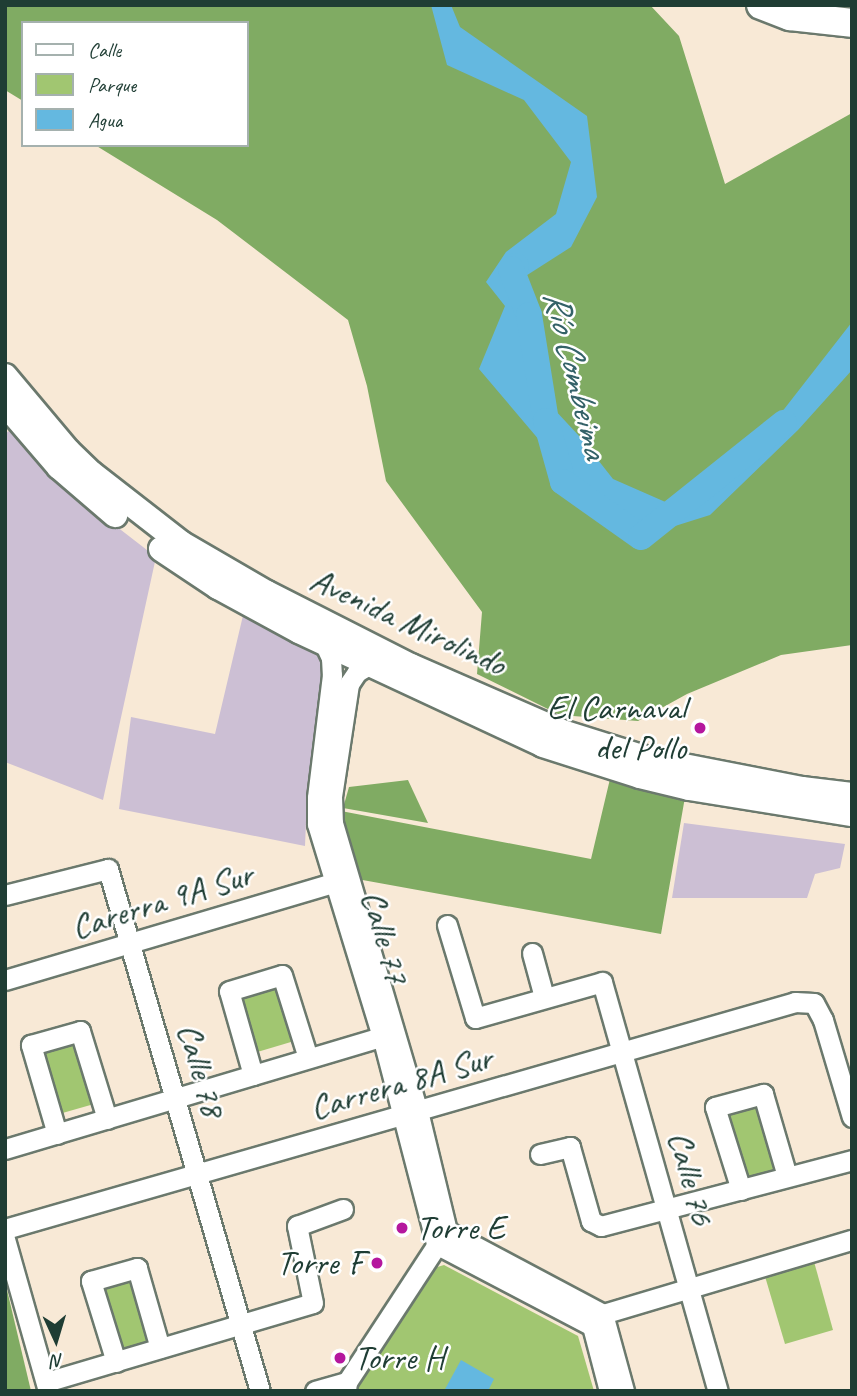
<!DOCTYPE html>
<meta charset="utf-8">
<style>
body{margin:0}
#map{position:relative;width:857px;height:1396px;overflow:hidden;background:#f8e9d6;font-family:Caveat,sans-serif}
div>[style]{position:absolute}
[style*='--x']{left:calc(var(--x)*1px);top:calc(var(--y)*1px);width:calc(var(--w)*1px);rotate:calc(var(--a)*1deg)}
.industrial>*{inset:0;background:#ccbfd4}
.green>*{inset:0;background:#a1c671}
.forest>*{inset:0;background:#80ab63}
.water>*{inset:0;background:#64b8e0}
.river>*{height:26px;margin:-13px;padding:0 13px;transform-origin:13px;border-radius:13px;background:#64b8e0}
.roads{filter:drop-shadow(2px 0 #6b796d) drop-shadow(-2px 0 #6b796d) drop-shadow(0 2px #6b796d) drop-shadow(0 -2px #6b796d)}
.minor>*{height:19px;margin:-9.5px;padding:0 9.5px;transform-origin:9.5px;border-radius:9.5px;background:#fff}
.major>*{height:24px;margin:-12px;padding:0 12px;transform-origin:12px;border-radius:12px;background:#fff}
.highway>*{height:28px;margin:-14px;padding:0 14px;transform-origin:14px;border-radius:14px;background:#fff}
.dots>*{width:19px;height:19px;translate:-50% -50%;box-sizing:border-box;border:4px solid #fff;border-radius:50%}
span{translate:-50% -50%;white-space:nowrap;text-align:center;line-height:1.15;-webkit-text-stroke:5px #fff;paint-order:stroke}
.street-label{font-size:35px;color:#1f3d34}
.poi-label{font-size:35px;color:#1f3d34}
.right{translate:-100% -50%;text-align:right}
.left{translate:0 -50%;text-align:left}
.water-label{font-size:37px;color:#346268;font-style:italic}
.frame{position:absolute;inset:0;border:7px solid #1f3d34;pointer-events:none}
.legend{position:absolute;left:21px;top:21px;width:228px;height:126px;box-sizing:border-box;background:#fff;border:2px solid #a5b1ae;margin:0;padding:9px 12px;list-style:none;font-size:21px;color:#1f3d34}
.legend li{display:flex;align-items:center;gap:14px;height:35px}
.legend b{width:35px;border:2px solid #a5b1ae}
.north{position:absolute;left:21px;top:1305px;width:70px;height:70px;-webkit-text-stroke:5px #fff;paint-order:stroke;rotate:176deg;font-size:19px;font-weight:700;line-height:28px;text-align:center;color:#1f3d34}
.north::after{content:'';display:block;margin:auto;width:24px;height:32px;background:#1f3d34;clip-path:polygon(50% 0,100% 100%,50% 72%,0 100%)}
</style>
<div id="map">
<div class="industrial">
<div style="clip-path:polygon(14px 427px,46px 472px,156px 557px,103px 800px,5px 762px,5px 434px)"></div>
<div style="clip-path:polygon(245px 607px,328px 655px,307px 798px,305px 846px,119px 809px,131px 717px,215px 734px)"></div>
<div style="clip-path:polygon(684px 823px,845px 844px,840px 868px,815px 874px,807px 898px,672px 898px)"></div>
</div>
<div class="green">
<div style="clip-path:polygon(282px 975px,301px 1039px,247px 1055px,229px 991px)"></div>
<div style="clip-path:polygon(80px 1031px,101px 1102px,52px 1116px,31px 1045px)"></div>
<div style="clip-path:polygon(758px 1097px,780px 1168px,741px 1180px,719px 1108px)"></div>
<div style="clip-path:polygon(813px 1258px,833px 1330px,785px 1344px,764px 1273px)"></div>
<div style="clip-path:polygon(444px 1265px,578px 1336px,594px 1391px,353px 1391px,421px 1272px)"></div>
<div style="clip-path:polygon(135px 1272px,156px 1341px,115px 1352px,94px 1284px)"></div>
</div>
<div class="forest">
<div style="clip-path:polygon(5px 5px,650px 5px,679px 36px,725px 184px,852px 113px,852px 645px,781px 655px,687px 694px,638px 721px,560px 715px,477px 674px,482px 612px,386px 481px,367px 386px,348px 320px,217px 220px,95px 145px,247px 145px,247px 23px,23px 23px,23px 101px,5px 90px)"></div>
<div style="clip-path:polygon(614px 762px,688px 780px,661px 934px,357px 879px,341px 811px,591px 859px)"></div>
<div style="clip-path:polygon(408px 780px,428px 823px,343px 808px,349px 787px)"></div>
<div style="clip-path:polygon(5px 1290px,7px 1290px,31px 1391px,5px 1391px)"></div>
</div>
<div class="water">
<div style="clip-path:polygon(431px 5px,451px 5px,460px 27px,587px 116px,597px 197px,571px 247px,521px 279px,524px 338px,527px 380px,580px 437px,613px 479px,670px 504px,736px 471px,852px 322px,852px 370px,798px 430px,710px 515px,656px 532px,584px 511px,540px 441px,479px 369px,505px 306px,486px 282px,506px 252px,556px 214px,571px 162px,524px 100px,447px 65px)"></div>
<div style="clip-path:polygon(461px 1360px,494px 1379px,488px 1391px,444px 1391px)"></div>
</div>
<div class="river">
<div style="--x:516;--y:266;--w:6;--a:149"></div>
<div style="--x:511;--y:269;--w:49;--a:68.6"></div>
<div style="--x:529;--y:315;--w:107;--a:80.9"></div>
<div style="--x:546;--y:421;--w:63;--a:74.4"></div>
<div style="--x:563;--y:482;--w:95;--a:35.2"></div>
<div style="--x:641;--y:537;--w:183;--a:-38.6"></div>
</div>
<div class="roads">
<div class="minor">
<div style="--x:325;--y:645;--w:14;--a:65"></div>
<div style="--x:331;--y:658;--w:17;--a:87"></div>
<div style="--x:332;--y:675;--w:124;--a:97"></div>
<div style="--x:317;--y:798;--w:26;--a:90"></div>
<div style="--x:317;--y:824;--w:222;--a:73"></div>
<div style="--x:382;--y:1036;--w:215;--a:75.4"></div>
<div style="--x:367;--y:666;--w:12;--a:149"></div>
<div style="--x:357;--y:672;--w:14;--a:124"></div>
<div style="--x:349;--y:684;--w:113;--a:98.6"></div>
<div style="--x:332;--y:796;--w:27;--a:88"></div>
<div style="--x:333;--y:823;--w:300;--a:73.6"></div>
<div style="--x:418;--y:1111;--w:123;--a:76.4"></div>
<div style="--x:5;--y:895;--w:106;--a:-14.2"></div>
<div style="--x:108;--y:869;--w:544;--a:73.77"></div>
<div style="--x:447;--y:925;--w:97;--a:73.2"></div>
<div style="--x:475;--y:1018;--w:132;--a:-15.8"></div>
<div style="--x:602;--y:982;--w:425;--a:74.2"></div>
<div style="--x:532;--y:953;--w:46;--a:74.7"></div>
<div style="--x:5;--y:980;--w:345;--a:-16.5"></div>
<div style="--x:253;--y:1075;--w:87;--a:-105.9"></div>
<div style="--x:229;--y:991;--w:55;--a:-16.8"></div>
<div style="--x:282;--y:975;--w:87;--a:72.6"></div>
<div style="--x:57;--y:1134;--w:93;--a:-106.3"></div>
<div style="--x:31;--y:1045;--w:51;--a:-15.9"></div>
<div style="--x:80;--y:1031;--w:92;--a:72.9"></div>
<div style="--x:5;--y:1149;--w:406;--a:-16.6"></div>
<div style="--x:540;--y:1154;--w:31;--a:-13"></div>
<div style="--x:570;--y:1147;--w:77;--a:74.2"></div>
<div style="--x:591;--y:1221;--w:11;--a:27"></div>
<div style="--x:601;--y:1226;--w:260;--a:-14.7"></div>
<div style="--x:741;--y:1190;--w:87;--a:-107.4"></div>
<div style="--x:715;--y:1107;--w:50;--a:-15.2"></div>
<div style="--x:763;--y:1094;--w:85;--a:73.7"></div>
<div style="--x:5;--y:1229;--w:822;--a:-16.03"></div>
<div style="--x:795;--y:1002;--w:19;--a:3"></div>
<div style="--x:814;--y:1003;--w:19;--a:62"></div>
<div style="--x:823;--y:1020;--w:101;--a:73.4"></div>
<div style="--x:447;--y:1231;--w:177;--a:28"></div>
<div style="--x:603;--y:1314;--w:80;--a:74.7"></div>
<div style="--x:5;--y:1239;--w:158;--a:74.2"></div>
<div style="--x:436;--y:1244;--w:176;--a:27.7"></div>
<div style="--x:592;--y:1326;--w:16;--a:-47"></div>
<div style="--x:603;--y:1314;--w:260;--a:-16.6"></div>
<div style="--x:592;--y:1326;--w:67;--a:75.3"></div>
<div style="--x:116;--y:1362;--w:85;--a:-107.2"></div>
<div style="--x:91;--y:1281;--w:48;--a:-15.8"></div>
<div style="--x:137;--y:1268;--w:83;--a:74"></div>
<div style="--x:46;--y:1382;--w:278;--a:-16.5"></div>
<div style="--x:313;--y:1303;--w:79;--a:-101.7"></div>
<div style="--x:297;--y:1226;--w:49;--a:-20.3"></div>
<div style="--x:315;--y:1391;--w:33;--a:-16"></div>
<div style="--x:346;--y:1391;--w:9;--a:-84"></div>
<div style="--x:347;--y:1382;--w:177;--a:-56.8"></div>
</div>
<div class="major">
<div style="--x:5;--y:376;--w:98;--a:50"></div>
<div style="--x:68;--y:451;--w:32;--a:44"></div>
<div style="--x:91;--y:473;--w:114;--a:37.9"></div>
<div style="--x:181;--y:543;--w:99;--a:30.2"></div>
<div style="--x:267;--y:593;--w:161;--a:26.9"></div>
<div style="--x:411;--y:666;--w:165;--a:23.6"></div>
<div style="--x:562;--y:732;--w:90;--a:17.4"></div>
<div style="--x:648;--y:759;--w:157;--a:11"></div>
<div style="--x:802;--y:789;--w:50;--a:6.8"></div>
<div style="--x:5;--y:404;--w:83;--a:49.4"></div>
<div style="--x:59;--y:467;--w:74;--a:40.6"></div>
<div style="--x:161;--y:549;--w:69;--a:33.7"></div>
<div style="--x:218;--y:587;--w:92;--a:28.5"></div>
<div style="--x:299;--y:631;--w:269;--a:25"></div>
<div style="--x:543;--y:745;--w:102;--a:17.7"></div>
<div style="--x:640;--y:776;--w:50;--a:13.8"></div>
<div style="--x:689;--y:788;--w:165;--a:9.1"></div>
</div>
<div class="highway">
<div style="--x:761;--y:5;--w:31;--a:21"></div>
<div style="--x:790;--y:16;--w:62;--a:6.4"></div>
</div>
</div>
<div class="dots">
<div style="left:700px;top:728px;background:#b5179e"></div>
<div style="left:402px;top:1228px;background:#b5179e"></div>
<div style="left:377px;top:1263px;background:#b5179e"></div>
<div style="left:340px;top:1358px;background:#b5179e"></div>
</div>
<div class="street-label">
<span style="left:408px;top:622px;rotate:25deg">Avenida Mirolindo</span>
<span style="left:162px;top:901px;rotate:-17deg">Carerra 9A Sur</span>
<span style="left:385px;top:937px;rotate:74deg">Calle 77</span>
<span style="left:201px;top:1070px;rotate:74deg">Calle 78</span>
<span style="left:401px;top:1083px;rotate:-16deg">Carrera 8A Sur</span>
<span style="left:691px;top:1178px;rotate:75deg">Calle 76</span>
</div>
<div class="poi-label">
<span class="right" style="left:686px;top:728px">El Carnaval<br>del Pollo</span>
<span class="left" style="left:416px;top:1228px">Torre E</span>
<span class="right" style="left:363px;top:1263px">Torre F</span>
<span class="left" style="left:354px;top:1358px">Torre H</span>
</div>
<div class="water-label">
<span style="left:576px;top:374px;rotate:76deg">Río Combeima</span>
</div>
<div class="frame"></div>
<ul class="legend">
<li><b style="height:9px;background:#fff"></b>Calle</li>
<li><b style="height:19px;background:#a1c671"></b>Parque</li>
<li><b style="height:19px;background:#64b8e0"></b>Agua</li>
</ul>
<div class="north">N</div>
</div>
